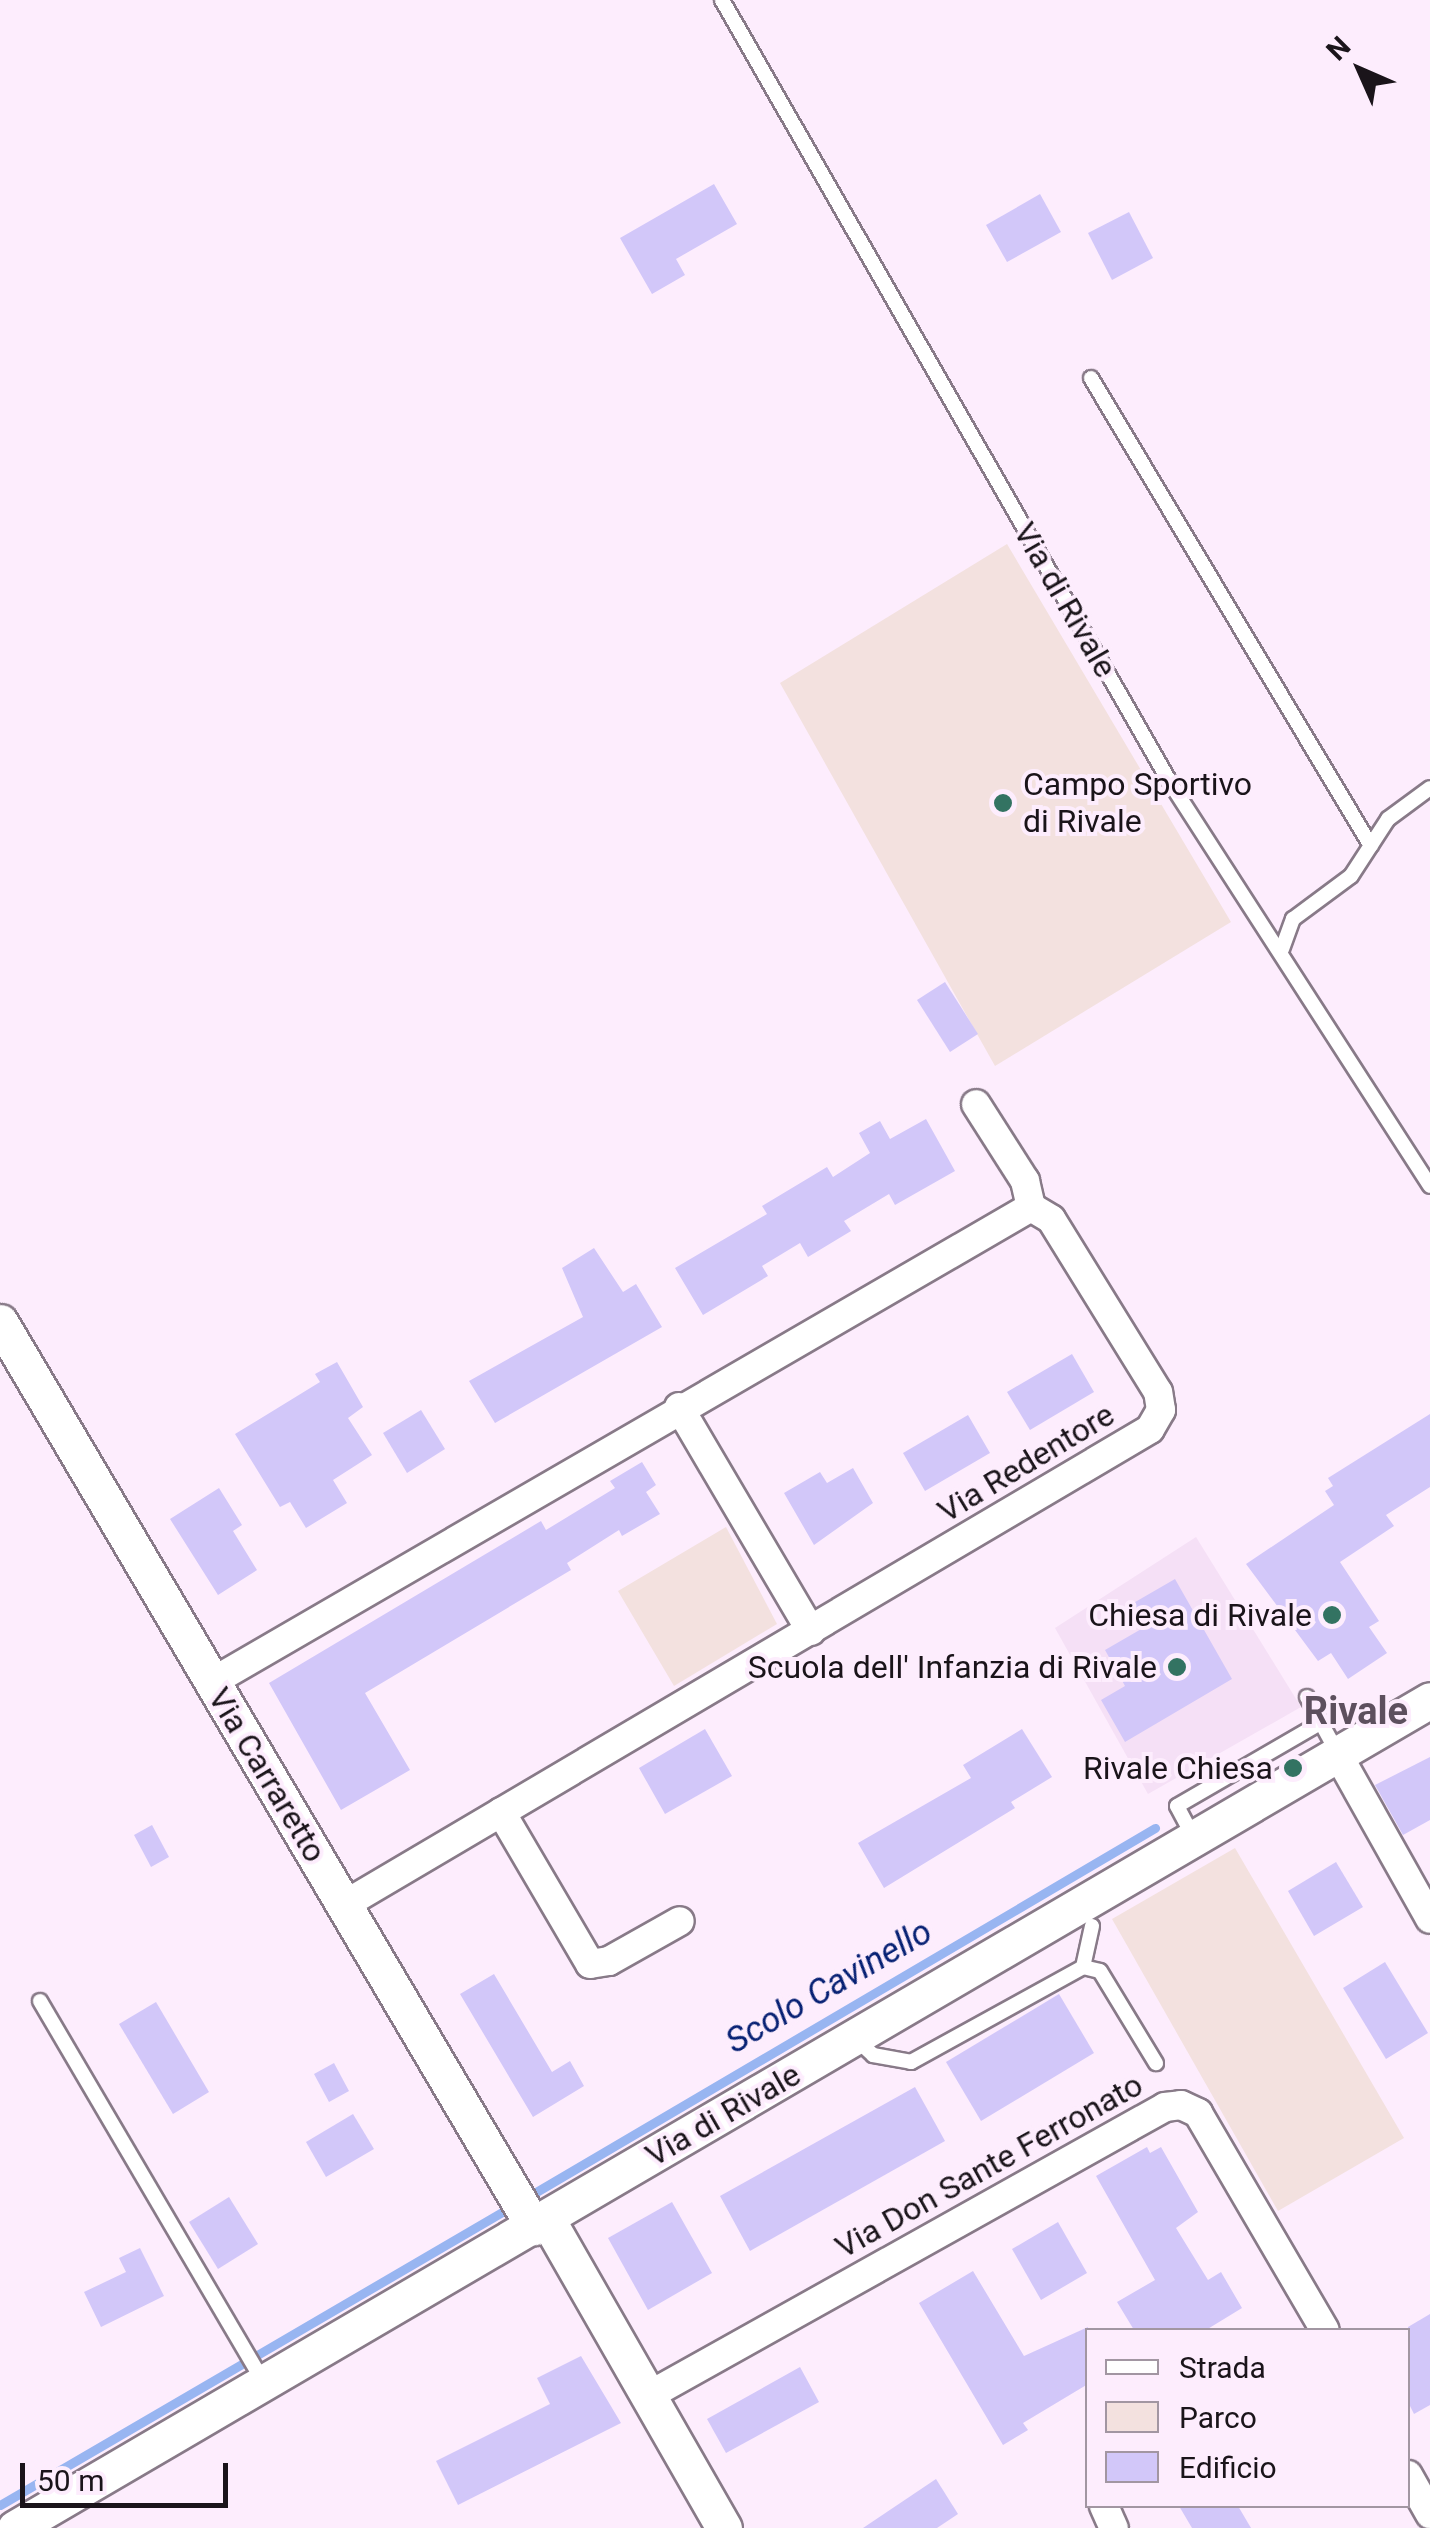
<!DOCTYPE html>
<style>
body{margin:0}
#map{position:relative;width:1430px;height:2528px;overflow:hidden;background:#fdedfd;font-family:Roboto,sans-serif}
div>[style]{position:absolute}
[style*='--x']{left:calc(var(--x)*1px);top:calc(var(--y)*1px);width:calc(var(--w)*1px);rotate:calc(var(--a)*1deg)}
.built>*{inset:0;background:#f5e0f6}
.green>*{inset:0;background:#f3e1df}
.stream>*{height:9px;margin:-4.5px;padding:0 4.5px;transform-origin:4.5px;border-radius:4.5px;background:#98b5f1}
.building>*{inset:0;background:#d2c7f9}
.roads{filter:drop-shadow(2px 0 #887a88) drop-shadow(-2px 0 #887a88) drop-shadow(0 2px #887a88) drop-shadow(0 -2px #887a88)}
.service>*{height:14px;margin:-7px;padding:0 7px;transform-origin:7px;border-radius:7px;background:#fff}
.minor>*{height:28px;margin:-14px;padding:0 14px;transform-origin:14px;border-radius:14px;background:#fff}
.tertiary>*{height:35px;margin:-17.5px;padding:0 17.5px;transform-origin:17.5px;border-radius:17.5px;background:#fff}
.dots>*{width:28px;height:28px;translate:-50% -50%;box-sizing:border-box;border:5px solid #fdedfd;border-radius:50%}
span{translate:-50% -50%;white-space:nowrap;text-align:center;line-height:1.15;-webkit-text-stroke:8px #fdedfd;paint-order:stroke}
.street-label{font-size:32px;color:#1a141a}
.poi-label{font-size:32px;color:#1a141a}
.left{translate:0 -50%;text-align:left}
.right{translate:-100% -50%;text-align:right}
.water-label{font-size:35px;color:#062073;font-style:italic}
.quarter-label{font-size:38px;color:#5d505e;font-weight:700}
.legend{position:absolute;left:1085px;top:2328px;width:325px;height:180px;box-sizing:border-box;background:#fdedfd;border:2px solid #a296a2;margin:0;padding:12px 18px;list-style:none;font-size:30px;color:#1a141a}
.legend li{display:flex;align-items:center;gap:20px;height:50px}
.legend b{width:50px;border:2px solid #a296a2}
.north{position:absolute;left:1310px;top:20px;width:100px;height:100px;-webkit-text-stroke:8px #fdedfd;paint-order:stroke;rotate:315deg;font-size:28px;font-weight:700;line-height:40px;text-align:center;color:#1a141a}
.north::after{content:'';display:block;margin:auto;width:35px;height:45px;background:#1a141a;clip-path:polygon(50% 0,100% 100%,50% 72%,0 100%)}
.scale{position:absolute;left:20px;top:2463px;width:208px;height:45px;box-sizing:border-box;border:5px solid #1a141a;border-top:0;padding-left:12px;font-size:30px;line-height:35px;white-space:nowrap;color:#1a141a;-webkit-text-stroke:8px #fdedfd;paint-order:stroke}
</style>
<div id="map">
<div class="built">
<div style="clip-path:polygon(1196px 1537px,1301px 1707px,1148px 1794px,1055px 1628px)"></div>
</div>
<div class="green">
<div style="clip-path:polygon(1007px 544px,1231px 922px,995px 1066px,780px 683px)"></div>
<div style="clip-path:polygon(726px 1527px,777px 1624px,674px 1686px,618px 1591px)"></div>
<div style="clip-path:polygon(1235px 1848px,1404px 2138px,1278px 2211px,1112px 1919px)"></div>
</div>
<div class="stream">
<div style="--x:531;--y:2195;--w:724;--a:-30.46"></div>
<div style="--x:0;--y:2505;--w:583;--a:-30.26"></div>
</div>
<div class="building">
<div style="clip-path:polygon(714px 184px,737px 224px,676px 259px,685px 275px,652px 294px,620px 238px)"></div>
<div style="clip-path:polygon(1040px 194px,1061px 232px,1007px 262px,986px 225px)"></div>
<div style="clip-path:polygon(1129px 212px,1153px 258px,1112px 280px,1088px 233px)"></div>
<div style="clip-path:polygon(945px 982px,978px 1034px,950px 1052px,917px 1000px)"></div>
<div style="clip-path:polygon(926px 1119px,955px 1171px,895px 1205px,889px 1194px,844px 1221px,851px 1231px,808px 1257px,800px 1243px,762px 1266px,768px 1276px,703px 1315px,675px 1268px,767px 1214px,762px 1206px,827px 1167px,833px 1177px,870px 1153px,859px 1133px,880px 1121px,890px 1139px)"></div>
<div style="clip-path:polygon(594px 1248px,623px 1292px,636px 1284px,662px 1327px,495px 1423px,469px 1381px,583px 1317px,562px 1268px)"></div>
<div style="clip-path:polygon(1072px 1354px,1094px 1392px,1030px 1430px,1007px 1392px)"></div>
<div style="clip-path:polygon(337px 1362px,363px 1407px,348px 1418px,372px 1455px,333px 1480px,347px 1503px,306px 1528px,290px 1502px,280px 1507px,235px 1434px,320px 1382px,315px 1374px)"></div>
<div style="clip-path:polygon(421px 1410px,445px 1449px,407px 1473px,383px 1433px)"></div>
<div style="clip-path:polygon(1430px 1414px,1430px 1487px,1386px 1515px,1394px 1526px,1340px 1562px,1379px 1621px,1369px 1627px,1387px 1653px,1348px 1679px,1331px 1653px,1318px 1661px,1246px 1564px,1334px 1505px,1325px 1491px,1333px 1486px,1328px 1478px)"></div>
<div style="clip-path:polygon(968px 1415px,990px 1453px,925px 1491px,903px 1453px)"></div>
<div style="clip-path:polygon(642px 1462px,656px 1485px,646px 1492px,660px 1514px,622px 1536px,619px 1530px,567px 1563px,571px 1570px,365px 1693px,410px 1770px,341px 1810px,269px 1683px,541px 1521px,546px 1530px,615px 1488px,610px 1481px)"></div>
<div style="clip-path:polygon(853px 1468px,873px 1503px,814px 1545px,784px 1493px,820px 1472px,827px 1483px)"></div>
<div style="clip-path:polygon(219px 1488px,242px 1525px,233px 1531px,257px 1570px,218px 1595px,170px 1519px)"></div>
<div style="clip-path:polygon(1175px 1579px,1232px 1679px,1125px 1742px,1101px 1700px,1125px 1686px,1105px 1650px,1143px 1628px,1130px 1605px)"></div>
<div style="clip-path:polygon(705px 1729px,732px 1776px,665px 1814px,639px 1768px)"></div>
<div style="clip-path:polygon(1022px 1729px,1052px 1777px,1011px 1802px,1015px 1808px,884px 1888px,858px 1843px,971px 1778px,963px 1765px)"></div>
<div style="clip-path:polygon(1430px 1757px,1430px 1820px,1403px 1835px,1375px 1785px)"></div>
<div style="clip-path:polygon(152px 1825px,169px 1857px,151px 1867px,134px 1835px)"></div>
<div style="clip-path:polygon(1336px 1862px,1363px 1907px,1314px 1936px,1288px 1891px)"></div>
<div style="clip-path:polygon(1385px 1962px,1428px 2033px,1386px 2059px,1343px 1988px)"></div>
<div style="clip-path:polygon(494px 1974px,552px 2072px,570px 2061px,584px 2086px,533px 2117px,460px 1994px)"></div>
<div style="clip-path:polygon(1059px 1994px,1094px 2053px,981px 2121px,946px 2062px)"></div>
<div style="clip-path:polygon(156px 2002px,209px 2092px,173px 2114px,119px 2024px)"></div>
<div style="clip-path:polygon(334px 2063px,349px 2091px,329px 2102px,314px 2074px)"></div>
<div style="clip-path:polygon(915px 2087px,945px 2141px,750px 2251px,720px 2196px)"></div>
<div style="clip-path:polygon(353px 2114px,374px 2149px,326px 2177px,306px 2142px)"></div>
<div style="clip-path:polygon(1147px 2147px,1150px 2153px,1161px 2147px,1198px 2212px,1176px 2228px,1208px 2280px,1221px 2272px,1242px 2308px,1206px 2330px,1134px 2330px,1117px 2302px,1155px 2280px,1096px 2176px)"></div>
<div style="clip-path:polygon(229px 2197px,258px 2244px,218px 2269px,189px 2222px)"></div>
<div style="clip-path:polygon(672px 2202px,712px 2273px,648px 2310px,608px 2238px)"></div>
<div style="clip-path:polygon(1058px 2222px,1087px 2273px,1041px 2300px,1012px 2249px)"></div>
<div style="clip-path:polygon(140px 2248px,164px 2296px,101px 2327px,84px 2292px,126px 2272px,119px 2258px)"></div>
<div style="clip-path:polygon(973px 2271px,1024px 2356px,1088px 2327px,1088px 2384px,1023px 2423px,1028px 2430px,1003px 2445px,919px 2303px)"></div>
<div style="clip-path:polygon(1430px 2314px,1430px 2405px,1414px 2414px,1408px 2402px,1408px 2327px)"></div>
<div style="clip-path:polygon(581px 2356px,621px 2423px,458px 2505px,436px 2461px,550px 2404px,537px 2378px)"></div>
<div style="clip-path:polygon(800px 2367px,819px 2402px,726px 2453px,707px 2419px)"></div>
<div style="clip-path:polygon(936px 2479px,958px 2514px,937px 2528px,863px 2528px)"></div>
<div style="clip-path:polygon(1179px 2506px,1238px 2506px,1251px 2528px,1192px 2528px)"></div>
</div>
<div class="roads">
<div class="service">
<div style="--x:722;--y:0;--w:903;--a:60.2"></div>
<div style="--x:1171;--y:784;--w:478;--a:57.2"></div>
<div style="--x:1091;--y:378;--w:545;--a:59.11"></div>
<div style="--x:1282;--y:949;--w:32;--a:-70"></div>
<div style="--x:1293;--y:919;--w:72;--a:-36.6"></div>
<div style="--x:1351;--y:876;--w:68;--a:-57"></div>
<div style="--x:1388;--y:819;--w:52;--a:-36.4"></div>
<div style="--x:1307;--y:1697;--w:63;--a:61.4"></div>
<div style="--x:1194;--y:1838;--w:36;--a:-118"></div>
<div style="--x:1177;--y:1806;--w:168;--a:-30.1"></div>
<div style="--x:1083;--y:1967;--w:17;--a:13"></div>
<div style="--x:1100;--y:1971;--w:108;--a:58.7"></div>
<div style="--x:40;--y:2001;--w:443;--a:59.6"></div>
<div style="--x:855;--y:2038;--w:25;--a:43"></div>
<div style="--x:873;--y:2055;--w:39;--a:10"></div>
<div style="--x:911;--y:2062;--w:196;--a:-28.9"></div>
<div style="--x:1083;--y:1967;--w:42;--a:-77.6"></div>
</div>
<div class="minor">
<div style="--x:679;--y:1407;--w:260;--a:59.5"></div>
<div style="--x:212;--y:1682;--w:947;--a:-30.11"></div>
<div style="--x:1337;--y:1753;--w:190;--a:60.7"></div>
<div style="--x:501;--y:1812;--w:176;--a:59.6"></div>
<div style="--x:590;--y:1964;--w:19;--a:-9"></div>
<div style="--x:609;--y:1961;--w:81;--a:-29.4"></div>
<div style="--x:344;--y:1905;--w:936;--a:-30.56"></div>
<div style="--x:1150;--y:1429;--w:22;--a:-60"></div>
<div style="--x:1161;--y:1410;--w:18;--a:-99"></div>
<div style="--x:1158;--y:1392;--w:203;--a:-121.7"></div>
<div style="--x:1051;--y:1219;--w:23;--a:-149"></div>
<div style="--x:1031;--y:1207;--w:27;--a:-103"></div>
<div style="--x:1025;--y:1181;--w:91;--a:-122.5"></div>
<div style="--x:648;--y:2396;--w:592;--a:-29.2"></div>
<div style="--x:1165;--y:2107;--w:16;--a:-7"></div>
<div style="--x:1181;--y:2105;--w:19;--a:25"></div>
<div style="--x:1198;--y:2113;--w:251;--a:59.7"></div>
<div style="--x:1408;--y:2475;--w:45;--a:60.6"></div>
<div style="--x:1104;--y:2506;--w:24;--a:66"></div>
</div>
<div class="tertiary">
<div style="--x:0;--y:1322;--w:1051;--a:59.46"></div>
<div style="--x:547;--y:2219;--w:356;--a:60.2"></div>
<div style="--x:15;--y:2528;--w:1639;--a:-30.33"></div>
</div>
</div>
<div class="dots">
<div style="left:1003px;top:803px;background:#337362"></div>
<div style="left:1332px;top:1615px;background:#337362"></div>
<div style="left:1177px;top:1667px;background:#337362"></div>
<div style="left:1293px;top:1768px;background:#337362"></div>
</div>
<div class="street-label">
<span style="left:1065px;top:600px;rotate:60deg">Via di Rivale</span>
<span style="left:1026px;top:1463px;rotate:-31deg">Via Redentore</span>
<span style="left:267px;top:1775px;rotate:59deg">Via Carraretto</span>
<span style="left:723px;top:2115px;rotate:-30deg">Via di Rivale</span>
<span style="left:989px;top:2166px;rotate:-29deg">Via Don Sante Ferronato</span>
</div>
<div class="poi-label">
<span class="left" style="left:1023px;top:803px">Campo Sportivo<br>di Rivale</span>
<span class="right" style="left:1312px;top:1615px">Chiesa di Rivale</span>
<span class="right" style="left:1157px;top:1667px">Scuola dell' Infanzia di Rivale</span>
<span class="right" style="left:1273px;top:1768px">Rivale Chiesa</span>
</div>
<div class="water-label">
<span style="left:829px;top:1987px;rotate:-30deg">Scolo Cavinello</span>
</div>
<div class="quarter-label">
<span style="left:1356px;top:1712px">Rivale</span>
</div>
<ul class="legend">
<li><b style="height:12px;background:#fff"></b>Strada</li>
<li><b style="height:28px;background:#f3e1df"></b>Parco</li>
<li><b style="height:28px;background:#d2c7f9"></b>Edificio</li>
</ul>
<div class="north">N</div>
<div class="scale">50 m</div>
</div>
